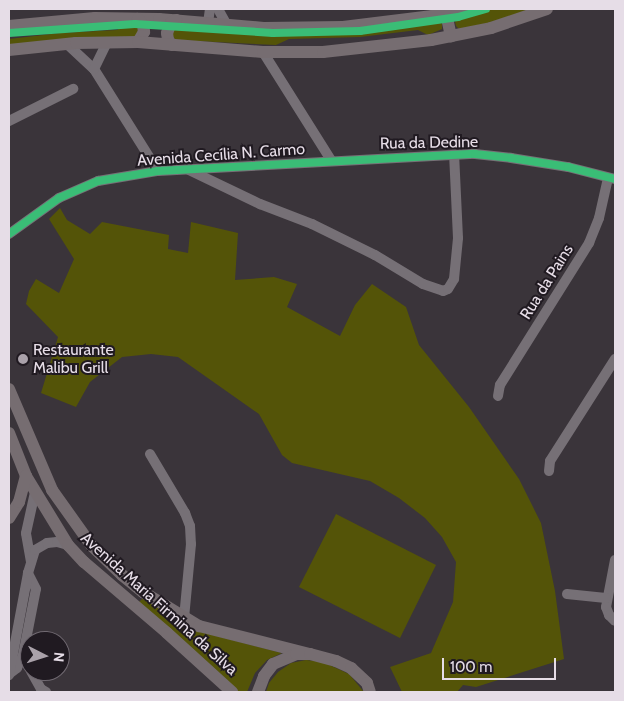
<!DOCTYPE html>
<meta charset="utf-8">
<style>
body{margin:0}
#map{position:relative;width:624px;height:701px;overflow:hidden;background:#3a343a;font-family:Cabin,sans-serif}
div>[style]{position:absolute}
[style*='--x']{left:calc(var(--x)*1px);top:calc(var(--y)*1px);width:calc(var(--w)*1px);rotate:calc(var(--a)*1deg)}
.green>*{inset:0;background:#545408}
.minor>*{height:10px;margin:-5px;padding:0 5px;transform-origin:5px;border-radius:5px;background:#767076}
.major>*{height:12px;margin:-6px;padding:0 6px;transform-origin:6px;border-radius:6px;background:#766d71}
.cycleway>*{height:8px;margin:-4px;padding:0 4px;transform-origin:4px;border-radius:4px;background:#3abd76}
.dots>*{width:14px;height:14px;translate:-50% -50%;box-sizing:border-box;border:2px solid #201a21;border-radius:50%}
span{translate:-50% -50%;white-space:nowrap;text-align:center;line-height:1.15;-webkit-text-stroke:4px #201a21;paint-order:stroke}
.street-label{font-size:16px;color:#e6dde7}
.poi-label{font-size:16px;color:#e6dde7}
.left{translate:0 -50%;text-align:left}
.frame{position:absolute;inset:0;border:10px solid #e6dde7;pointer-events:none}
.north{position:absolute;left:20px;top:631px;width:50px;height:50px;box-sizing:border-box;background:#201a21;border:1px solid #6f6870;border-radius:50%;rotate:95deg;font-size:14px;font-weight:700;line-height:20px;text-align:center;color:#e6dde7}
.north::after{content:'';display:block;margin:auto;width:18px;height:22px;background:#aaa2aa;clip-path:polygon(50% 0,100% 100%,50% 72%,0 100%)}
.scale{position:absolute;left:442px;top:658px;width:114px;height:22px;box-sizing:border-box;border:2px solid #e6dde7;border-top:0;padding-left:6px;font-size:15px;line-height:18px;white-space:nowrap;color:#e6dde7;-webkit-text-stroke:4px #201a21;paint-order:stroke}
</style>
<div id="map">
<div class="green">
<div style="clip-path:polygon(492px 9px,535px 9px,488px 23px,459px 29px,456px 26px,455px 22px,458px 17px)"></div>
<div style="clip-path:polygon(439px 21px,442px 24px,442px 29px,428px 35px,418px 30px,360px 37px,289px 39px,276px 45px,176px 40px,173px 37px,173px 30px,178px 26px)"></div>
<div style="clip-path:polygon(126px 24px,135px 24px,139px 27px,136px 37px,9px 45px,9px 39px,60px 33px,117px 30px)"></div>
<div style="clip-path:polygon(60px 208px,67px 220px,90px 234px,102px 222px,169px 235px,168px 249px,188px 253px,191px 222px,238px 233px,235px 280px,274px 277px,297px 284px,287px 307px,340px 336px,355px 305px,372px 284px,406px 307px,419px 345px,469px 407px,519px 479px,541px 523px,555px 591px,564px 659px,476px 687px,463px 685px,457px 692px,402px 692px,390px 667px,431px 653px,453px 602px,456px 562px,442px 537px,425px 518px,399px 498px,370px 481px,292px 463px,282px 455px,259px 414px,178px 357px,151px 354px,122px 357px,90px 382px,76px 407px,41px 393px,58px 337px,26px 304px,29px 291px,36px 279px,59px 293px,74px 259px,49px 219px)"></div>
<div style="clip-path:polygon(336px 514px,436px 565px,400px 638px,299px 587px)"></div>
<div style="clip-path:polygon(145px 596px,176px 620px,197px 631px,282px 653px,267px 660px,255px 673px,247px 692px,236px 692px,137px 604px)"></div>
<div style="clip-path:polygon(306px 660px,323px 662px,349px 674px,364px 692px,266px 692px,269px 683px,278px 672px,291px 663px)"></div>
</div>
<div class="minor">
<div style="--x:218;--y:9;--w:18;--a:61"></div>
<div style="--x:208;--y:23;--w:14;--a:-82"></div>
<div style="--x:67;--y:44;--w:37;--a:43"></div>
<div style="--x:94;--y:69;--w:120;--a:57.9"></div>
<div style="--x:263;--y:52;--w:128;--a:57.8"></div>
<div style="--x:94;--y:69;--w:30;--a:-64"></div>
<div style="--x:9;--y:121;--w:72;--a:-26.6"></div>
<div style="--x:189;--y:170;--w:79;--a:25.6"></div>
<div style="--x:260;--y:204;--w:56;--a:21"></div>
<div style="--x:312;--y:224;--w:70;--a:26.2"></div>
<div style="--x:375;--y:255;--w:56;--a:31.1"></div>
<div style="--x:423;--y:284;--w:21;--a:19"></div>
<div style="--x:443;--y:291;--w:5;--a:-22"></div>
<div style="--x:448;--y:289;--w:12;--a:-59"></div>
<div style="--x:454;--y:279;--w:41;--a:-84.4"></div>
<div style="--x:458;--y:238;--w:84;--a:-92.7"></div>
<div style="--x:9;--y:234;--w:62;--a:-35.8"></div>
<div style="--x:59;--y:198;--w:43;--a:-23.6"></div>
<div style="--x:98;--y:181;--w:61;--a:-9.5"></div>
<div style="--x:158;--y:171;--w:317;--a:-3.1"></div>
<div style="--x:475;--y:154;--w:36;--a:6"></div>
<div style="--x:511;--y:158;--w:58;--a:9"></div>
<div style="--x:568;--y:167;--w:49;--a:14.3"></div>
<div style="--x:498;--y:396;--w:11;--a:-80"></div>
<div style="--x:500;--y:385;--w:168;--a:-57.9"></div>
<div style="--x:589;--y:243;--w:27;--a:-68"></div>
<div style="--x:599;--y:218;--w:41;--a:-77.3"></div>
<div style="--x:150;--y:454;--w:69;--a:59.3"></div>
<div style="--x:185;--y:513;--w:14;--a:69"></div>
<div style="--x:190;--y:526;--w:18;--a:87"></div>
<div style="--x:191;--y:544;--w:74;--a:95.4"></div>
<div style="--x:549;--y:471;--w:10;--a:-84"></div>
<div style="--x:550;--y:461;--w:121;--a:-57.5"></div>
<div style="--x:615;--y:560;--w:48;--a:100.8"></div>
<div style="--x:606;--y:607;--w:9;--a:69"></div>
<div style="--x:609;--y:615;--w:8;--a:45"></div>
<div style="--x:31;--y:562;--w:29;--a:-100"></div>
<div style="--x:26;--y:533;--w:42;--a:-77.6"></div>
<div style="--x:567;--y:594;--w:39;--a:6"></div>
<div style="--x:31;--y:671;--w:21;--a:61"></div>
<div style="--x:41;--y:689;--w:6;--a:31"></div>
<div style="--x:9;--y:674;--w:10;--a:-37"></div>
<div style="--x:17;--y:668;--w:14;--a:-65"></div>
<div style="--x:23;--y:655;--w:67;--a:-78.9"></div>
<div style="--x:36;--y:589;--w:18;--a:-117"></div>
<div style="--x:9;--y:675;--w:104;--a:-79.4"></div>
<div style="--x:28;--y:573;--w:24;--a:-73"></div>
<div style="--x:35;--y:550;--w:14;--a:-30"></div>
<div style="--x:47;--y:543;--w:10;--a:-6"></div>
<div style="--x:57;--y:542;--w:11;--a:15"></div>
</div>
<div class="major">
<div style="--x:446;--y:13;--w:24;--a:78"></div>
<div style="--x:9;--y:26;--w:86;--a:-5.3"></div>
<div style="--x:95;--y:18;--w:64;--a:0.9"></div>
<div style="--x:159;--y:19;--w:105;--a:4.9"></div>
<div style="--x:264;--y:28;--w:79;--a:-0.7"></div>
<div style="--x:343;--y:27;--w:90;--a:-7"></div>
<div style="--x:432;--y:16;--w:31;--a:-13"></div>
<div style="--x:138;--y:42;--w:12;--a:-59"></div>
<div style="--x:144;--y:32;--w:7;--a:-98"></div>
<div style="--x:143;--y:25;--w:8;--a:-130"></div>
<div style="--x:172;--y:45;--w:6;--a:-129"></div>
<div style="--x:168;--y:40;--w:7;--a:-98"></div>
<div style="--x:167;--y:33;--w:11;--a:-68"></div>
<div style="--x:171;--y:23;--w:6;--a:-31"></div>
<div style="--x:9;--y:50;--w:67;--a:-6"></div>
<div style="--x:76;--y:43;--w:62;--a:-0.9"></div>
<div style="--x:138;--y:42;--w:125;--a:4.6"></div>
<div style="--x:263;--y:52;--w:60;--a:0"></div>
<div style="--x:323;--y:52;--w:109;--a:-6.3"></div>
<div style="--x:431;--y:40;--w:61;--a:-11.3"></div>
<div style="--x:491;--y:28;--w:59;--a:-18.7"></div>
<div style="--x:9;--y:389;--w:110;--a:66.9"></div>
<div style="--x:52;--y:490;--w:69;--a:54.5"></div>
<div style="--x:92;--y:546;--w:42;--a:44"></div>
<div style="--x:122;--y:575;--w:27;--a:39"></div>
<div style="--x:143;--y:592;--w:66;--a:31.3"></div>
<div style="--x:199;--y:626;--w:114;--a:14.2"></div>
<div style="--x:9;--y:433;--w:46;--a:68.4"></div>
<div style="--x:26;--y:476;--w:81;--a:58.7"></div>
<div style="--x:68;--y:545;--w:23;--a:47"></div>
<div style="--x:84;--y:562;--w:109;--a:40.5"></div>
<div style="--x:167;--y:633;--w:88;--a:42.2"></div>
<div style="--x:9;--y:518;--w:19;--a:-58"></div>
<div style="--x:19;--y:502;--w:27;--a:-75"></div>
<div style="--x:258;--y:692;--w:17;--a:-69"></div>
<div style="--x:264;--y:676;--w:15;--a:-53"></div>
<div style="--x:273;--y:664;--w:25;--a:-23"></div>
<div style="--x:296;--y:654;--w:14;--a:0"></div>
<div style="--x:310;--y:654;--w:27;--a:15"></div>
<div style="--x:336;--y:661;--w:17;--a:25"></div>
<div style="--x:351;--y:668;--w:22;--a:43"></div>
<div style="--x:367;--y:683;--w:9;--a:72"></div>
</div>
<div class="cycleway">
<div style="--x:9;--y:33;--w:126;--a:-4.1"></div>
<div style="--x:135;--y:24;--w:138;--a:3.7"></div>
<div style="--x:273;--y:33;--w:87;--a:-1.3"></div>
<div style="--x:360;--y:31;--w:99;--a:-8.1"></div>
<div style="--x:458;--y:17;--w:29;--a:-16"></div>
<div style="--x:9;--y:234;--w:62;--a:-35.8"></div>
<div style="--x:59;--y:198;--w:43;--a:-23.6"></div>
<div style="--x:98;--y:181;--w:61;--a:-9.5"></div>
<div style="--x:158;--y:171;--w:317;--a:-3.1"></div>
<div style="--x:475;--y:154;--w:36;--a:6"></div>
<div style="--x:511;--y:158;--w:58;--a:9"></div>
<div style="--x:568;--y:167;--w:49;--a:14.3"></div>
</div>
<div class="dots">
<div style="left:23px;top:359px;background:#aaa2aa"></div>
</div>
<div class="street-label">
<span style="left:429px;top:143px;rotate:-1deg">Rua da Dedine</span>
<span style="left:221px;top:155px;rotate:-4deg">Avenida Cecília N. Carmo</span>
<span style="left:547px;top:282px;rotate:-58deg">Rua da Pains</span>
<span style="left:159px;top:604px;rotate:42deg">Avenida Maria Firmina da Silva</span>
</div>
<div class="poi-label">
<span class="left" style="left:33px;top:359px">Restaurante<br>Malibu Grill</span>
</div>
<div class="frame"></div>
<div class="north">N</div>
<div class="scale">100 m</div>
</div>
